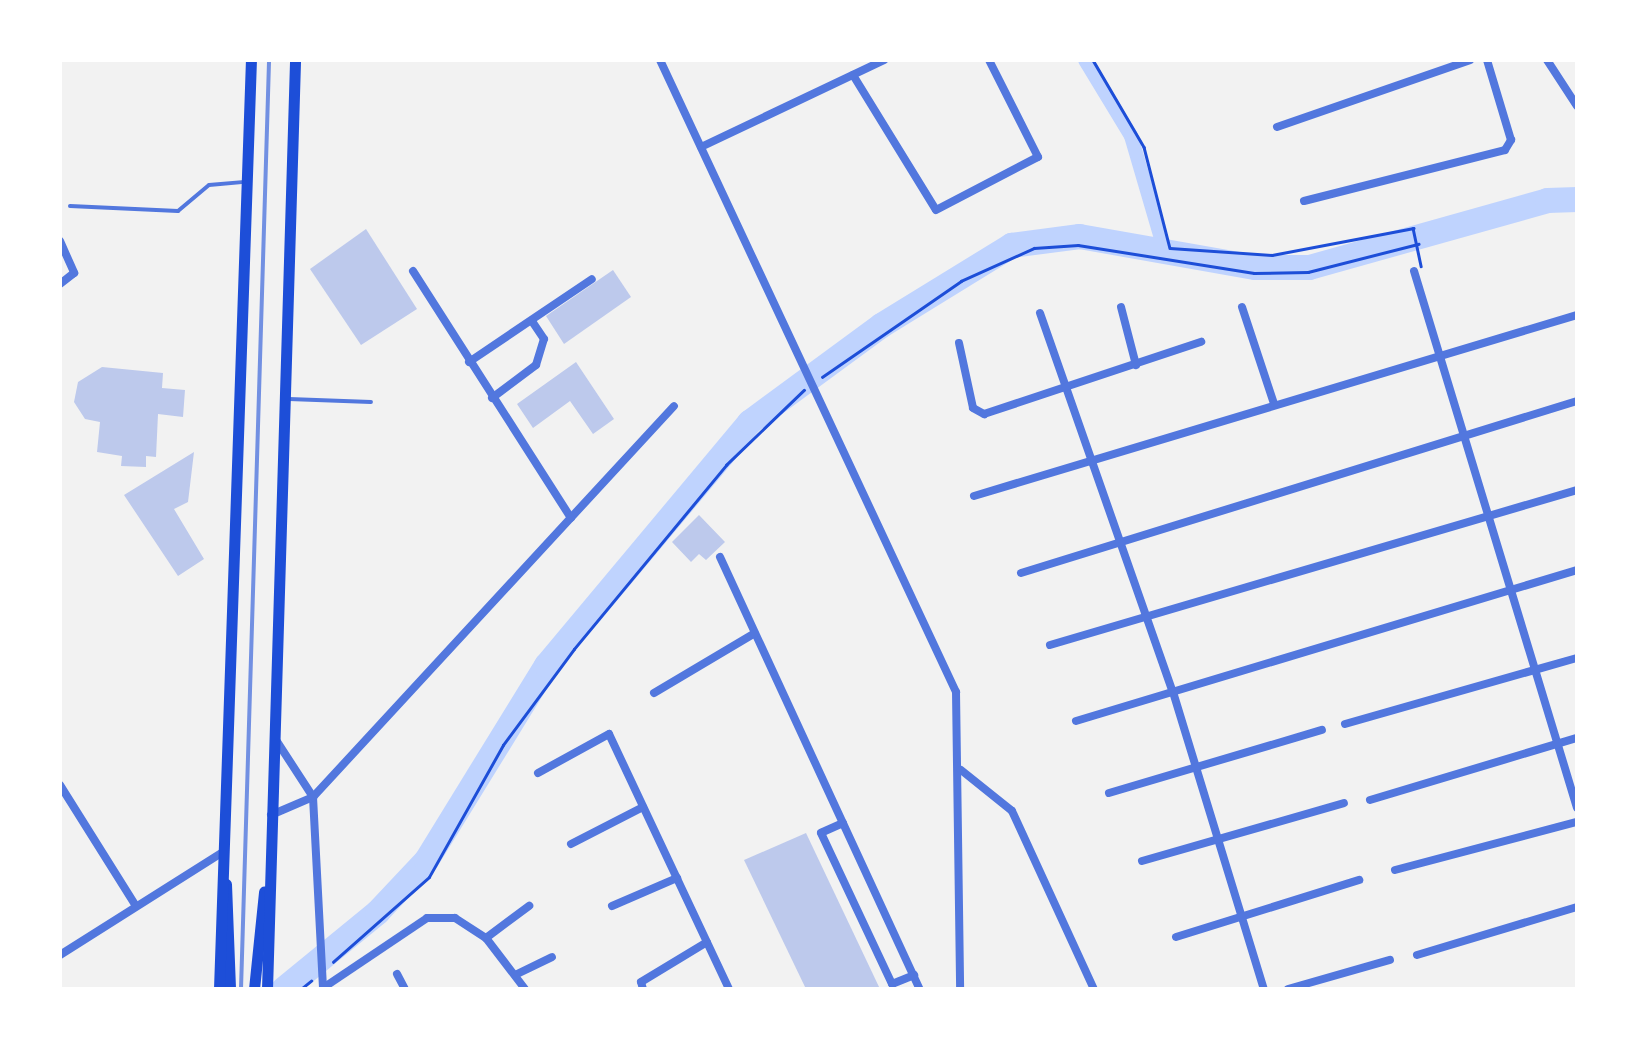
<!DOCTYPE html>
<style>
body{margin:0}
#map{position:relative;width:1637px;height:1049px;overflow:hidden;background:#f2f2f2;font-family:Lato,sans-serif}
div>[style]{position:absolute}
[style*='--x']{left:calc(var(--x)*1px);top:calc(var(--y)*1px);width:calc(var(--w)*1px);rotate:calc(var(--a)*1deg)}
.canal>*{height:14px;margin:-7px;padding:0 7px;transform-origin:7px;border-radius:7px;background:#bfd3fe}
.river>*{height:25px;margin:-12.5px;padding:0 12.5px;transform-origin:12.5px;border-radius:12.5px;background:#bfd3fe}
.building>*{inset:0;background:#bdc9ec}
.path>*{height:2.5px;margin:-1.25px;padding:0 1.25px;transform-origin:1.25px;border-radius:1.25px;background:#1d4ed8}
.service>*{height:4px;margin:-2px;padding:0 2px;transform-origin:2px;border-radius:2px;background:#5277de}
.minor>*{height:8px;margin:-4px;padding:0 4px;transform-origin:4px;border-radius:4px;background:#5277de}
.primary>*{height:11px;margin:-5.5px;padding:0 5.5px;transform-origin:5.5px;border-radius:5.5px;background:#1d4ed8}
.rail>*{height:4px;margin:-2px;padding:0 2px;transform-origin:2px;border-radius:2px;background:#7290e2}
span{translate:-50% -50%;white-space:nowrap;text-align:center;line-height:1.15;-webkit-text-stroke:9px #fff;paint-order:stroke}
.frame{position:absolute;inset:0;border:62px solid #fff;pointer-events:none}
</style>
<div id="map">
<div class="canal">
<div style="--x:1085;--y:60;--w:89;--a:58.8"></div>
<div style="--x:1131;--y:136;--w:121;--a:73.7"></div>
</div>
<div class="river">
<div style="--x:283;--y:989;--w:122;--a:-39.3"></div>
<div style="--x:377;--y:912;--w:71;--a:-46.7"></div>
<div style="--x:426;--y:860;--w:229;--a:-58.4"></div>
<div style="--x:546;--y:665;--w:317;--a:-50.1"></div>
<div style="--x:749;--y:422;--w:164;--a:-36.3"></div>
<div style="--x:881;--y:325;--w:153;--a:-31.6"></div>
<div style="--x:1011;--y:245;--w:69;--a:-7.5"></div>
<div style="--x:1079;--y:236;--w:179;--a:10"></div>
<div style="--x:1255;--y:267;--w:54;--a:0"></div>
<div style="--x:1309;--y:267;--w:247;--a:-15.7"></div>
<div style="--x:1547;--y:200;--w:30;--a:-2"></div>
</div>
<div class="building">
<div style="clip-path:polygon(366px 229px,417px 309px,361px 345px,310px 269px)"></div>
<div style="clip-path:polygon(613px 270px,631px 297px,564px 344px,546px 316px)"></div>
<div style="clip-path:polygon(576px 362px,614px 419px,593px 434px,570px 401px,533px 428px,517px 404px)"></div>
<div style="clip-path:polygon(102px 367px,163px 373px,162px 388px,185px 390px,183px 417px,158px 414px,156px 457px,146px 456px,146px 467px,121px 466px,122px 456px,97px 452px,100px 422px,85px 419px,74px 402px,78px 382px)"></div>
<div style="clip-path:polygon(194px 452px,188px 502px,174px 509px,204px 559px,178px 576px,124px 495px)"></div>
<div style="clip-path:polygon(699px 515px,725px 542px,706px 560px,699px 554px,691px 562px,672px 542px)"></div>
<div style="clip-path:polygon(806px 833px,880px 989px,806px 989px,744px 860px)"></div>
</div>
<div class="path">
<div style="--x:1093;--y:60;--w:101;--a:59.6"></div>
<div style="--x:1144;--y:147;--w:104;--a:75.6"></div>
<div style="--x:1170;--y:248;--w:102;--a:3.9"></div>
<div style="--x:1272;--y:255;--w:144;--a:-10.8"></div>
<div style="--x:1413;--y:228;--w:39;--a:78"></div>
<div style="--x:822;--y:377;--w:169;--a:-34.6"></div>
<div style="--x:961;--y:281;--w:80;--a:-24.3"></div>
<div style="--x:1034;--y:248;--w:44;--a:-3.9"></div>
<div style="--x:1078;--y:245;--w:178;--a:9"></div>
<div style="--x:1254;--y:273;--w:54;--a:-1.1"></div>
<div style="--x:1308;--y:272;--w:114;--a:-14.3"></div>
<div style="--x:333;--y:962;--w:128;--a:-41.5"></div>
<div style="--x:429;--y:877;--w:151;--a:-60.7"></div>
<div style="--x:503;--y:745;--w:119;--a:-53.5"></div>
<div style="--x:574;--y:649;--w:239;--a:-50.4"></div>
<div style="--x:726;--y:465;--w:108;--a:-43.9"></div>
<div style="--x:301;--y:989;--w:13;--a:-39"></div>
</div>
<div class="service">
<div style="--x:70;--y:206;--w:108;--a:2.7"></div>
<div style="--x:178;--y:211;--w:40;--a:-40"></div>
<div style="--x:209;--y:185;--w:33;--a:-5"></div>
<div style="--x:289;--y:399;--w:82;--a:2.1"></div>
</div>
<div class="minor">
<div style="--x:660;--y:60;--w:698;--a:64.9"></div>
<div style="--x:956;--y:692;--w:297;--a:89.2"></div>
<div style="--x:1547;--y:60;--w:55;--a:56.9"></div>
<div style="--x:853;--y:75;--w:158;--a:58.4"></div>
<div style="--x:936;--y:210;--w:115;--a:-27.5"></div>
<div style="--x:1038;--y:157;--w:109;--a:-116.8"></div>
<div style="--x:1277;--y:127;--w:204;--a:-19.1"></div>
<div style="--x:701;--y:147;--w:203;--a:-25.4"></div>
<div style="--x:1304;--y:201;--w:207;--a:-14.2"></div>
<div style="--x:1505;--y:150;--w:12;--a:-59"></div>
<div style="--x:1511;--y:140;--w:84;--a:-106.7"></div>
<div style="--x:60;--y:241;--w:35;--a:66"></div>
<div style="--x:74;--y:273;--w:18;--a:142"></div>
<div style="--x:413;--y:271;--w:293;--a:57.4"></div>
<div style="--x:1414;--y:271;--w:561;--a:73.11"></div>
<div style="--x:1121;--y:307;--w:60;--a:75.5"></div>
<div style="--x:1242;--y:307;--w:102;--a:71.7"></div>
<div style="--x:1040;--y:313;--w:402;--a:70.7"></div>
<div style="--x:1173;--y:692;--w:311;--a:73"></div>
<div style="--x:959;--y:343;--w:66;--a:77.8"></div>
<div style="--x:973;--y:408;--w:13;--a:29"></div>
<div style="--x:984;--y:414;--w:229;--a:-18.4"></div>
<div style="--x:469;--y:362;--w:148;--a:-34"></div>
<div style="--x:492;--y:398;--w:55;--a:-36.9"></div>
<div style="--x:536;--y:365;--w:27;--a:-73"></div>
<div style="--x:544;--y:339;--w:22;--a:-124"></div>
<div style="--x:974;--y:496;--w:630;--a:-16.71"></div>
<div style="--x:720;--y:557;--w:476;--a:65.2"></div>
<div style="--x:1021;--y:573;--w:582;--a:-17.19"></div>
<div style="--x:1050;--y:645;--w:549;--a:-16.39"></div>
<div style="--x:654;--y:693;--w:117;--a:-30.7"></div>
<div style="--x:1076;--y:721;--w:523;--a:-16.77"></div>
<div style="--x:1345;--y:724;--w:241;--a:-15.9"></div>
<div style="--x:276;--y:740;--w:68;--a:57"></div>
<div style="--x:313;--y:797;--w:192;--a:87"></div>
<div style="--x:961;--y:770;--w:65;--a:38.8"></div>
<div style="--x:1012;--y:811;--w:196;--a:65.3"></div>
<div style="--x:538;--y:773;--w:81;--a:-28.8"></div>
<div style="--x:609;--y:734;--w:282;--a:64.8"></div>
<div style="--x:60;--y:785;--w:143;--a:57.9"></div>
<div style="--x:1109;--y:793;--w:222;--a:-16.5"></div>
<div style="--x:1370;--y:800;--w:216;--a:-16.7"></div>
<div style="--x:271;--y:815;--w:46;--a:-23.2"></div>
<div style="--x:313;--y:797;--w:532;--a:-47.28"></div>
<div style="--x:843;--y:823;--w:24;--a:156"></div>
<div style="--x:821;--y:833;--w:167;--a:64.8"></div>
<div style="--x:892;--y:984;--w:24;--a:-22"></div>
<div style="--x:571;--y:844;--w:81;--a:-27.2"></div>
<div style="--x:1142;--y:861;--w:210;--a:-16"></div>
<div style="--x:1395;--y:870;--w:188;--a:-14.8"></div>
<div style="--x:612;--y:906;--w:71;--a:-23.3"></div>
<div style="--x:1176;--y:937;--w:192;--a:-17.3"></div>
<div style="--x:486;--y:938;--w:54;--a:-36.7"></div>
<div style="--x:60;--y:955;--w:193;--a:-32.3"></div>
<div style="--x:1417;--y:955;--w:167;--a:-16.7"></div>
<div style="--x:397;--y:974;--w:17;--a:62"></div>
<div style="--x:515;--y:975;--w:41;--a:-25.9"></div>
<div style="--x:323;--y:988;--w:125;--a:-33.9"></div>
<div style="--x:427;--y:918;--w:28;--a:0"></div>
<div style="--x:455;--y:918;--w:37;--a:33"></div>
<div style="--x:486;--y:938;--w:64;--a:52.6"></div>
<div style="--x:643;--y:989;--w:7;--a:-106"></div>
<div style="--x:641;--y:982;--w:77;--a:-31.2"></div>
<div style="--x:1288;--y:989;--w:106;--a:-15.9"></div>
</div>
<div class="primary">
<div style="--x:226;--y:884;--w:105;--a:87.8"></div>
<div style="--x:219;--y:989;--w:930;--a:-88.03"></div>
<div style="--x:254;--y:989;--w:98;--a:-84.1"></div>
<div style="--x:267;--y:989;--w:929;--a:-88.27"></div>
</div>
<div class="rail">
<div style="--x:241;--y:989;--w:929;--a:-88.27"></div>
</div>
<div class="frame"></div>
</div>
